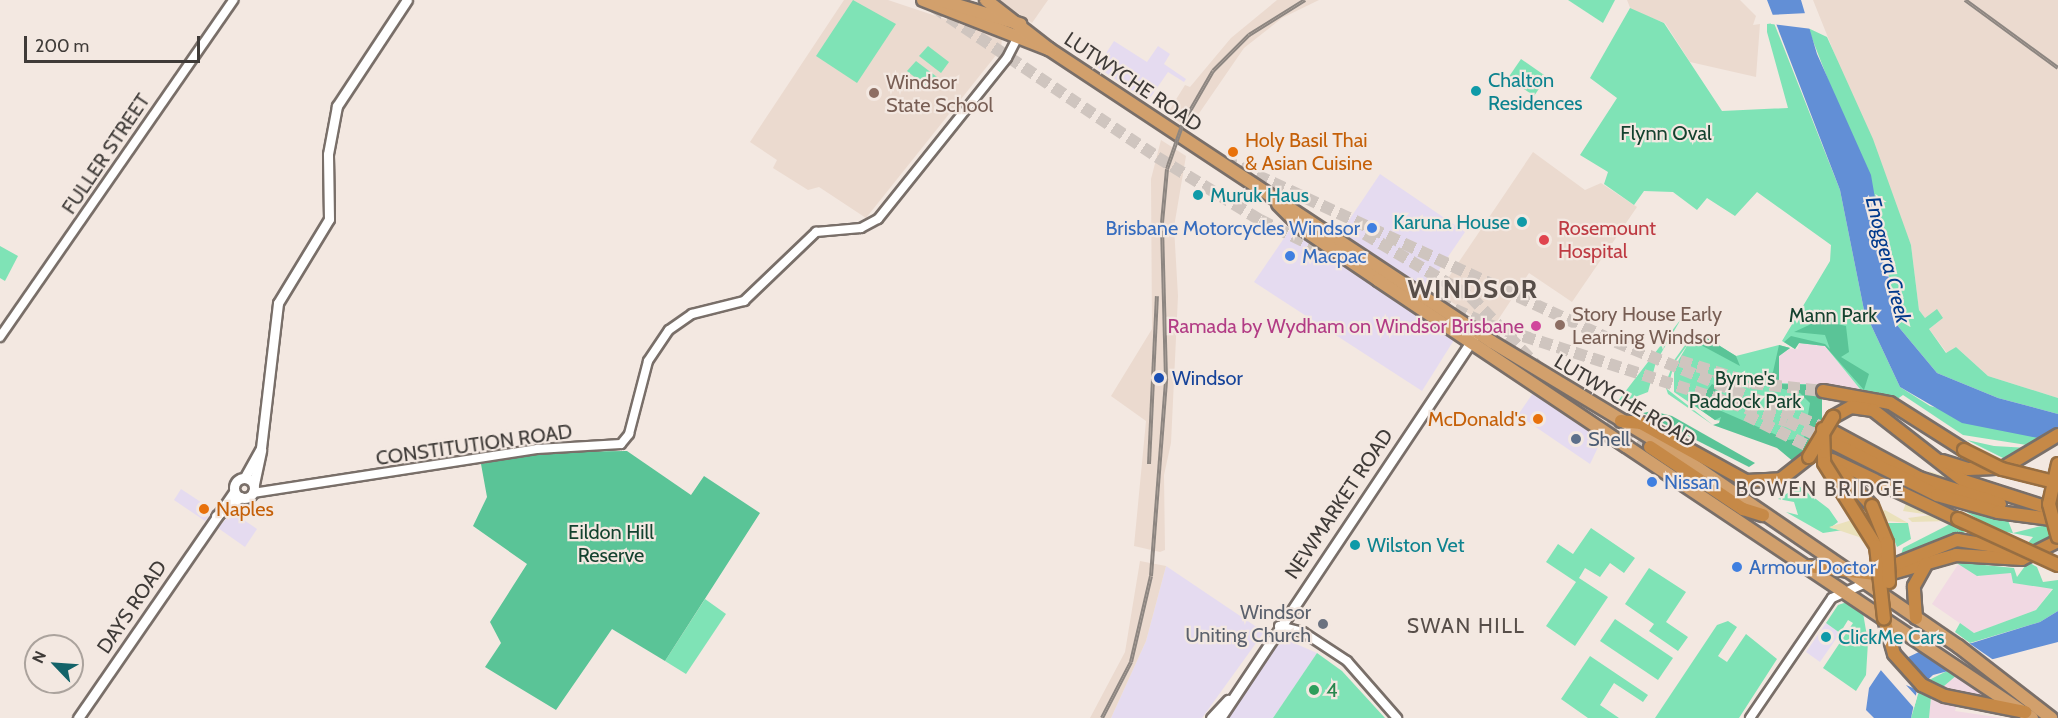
<!DOCTYPE html>
<style>
body{margin:0}
#map{position:relative;width:2058px;height:718px;overflow:hidden;background:#f3e8e1;font-family:Cabin,sans-serif}
div>[style]{position:absolute}
[style*='--x']{left:calc(var(--x)*1px);top:calc(var(--y)*1px);width:calc(var(--w)*1px);rotate:calc(var(--a)*1deg)}
.commercial>*{inset:0;background:#e5dbf0}
.industrial>*{inset:0;background:#f1d9e3}
.built>*{inset:0;background:#ebdacf}
.green>*{inset:0;background:#7fe3b6}
.forest>*{inset:0;background:#5ac497}
.sand>*{inset:0;background:#eae1bb}
.water>*{inset:0;background:#628fd6}
.pier>*{inset:0;background:#f3e8e1}
.motorway-tunnel>*{height:12px;margin-top:-6px;transform-origin:0;background:repeating-linear-gradient(90deg,#cfc5bf 0 12px,transparent 0 18px)}
.roads{filter:drop-shadow(2px 0 #796f69) drop-shadow(-2px 0 #796f69) drop-shadow(0 2px #796f69) drop-shadow(0 -2px #796f69)}
.tertiary>*{height:8px;margin:-4px;padding:0 4px;transform-origin:4px;border-radius:4px;background:#fff}
.secondary>*{height:9px;margin:-4.5px;padding:0 4.5px;transform-origin:4.5px;border-radius:4.5px;background:#fff}
.secondary>.ring{margin:-4.5px;padding:0;box-sizing:content-box;background:none;border:9px solid #fff;border-radius:50%}
.trunk>*{height:12px;margin:-6px;padding:0 6px;transform-origin:6px;border-radius:6px;background:#d2a06c}
.motorway>*{height:12px;margin:-6px;padding:0 6px;transform-origin:6px;border-radius:6px;background:#c68947}
.rail>*{height:4px;margin-top:-2px;transform-origin:0;background:repeating-linear-gradient(90deg,#f3e8e1 0 4.5px,#8d8681 0 9px);box-sizing:border-box;border-block:2px solid #8d8681}
.bridges{filter:drop-shadow(2px 0 #976e42) drop-shadow(-2px 0 #976e42) drop-shadow(0 2px #976e42) drop-shadow(0 -2px #976e42)}
.motorway-bridge>*{height:12px;margin:-6px;padding:0 6px;transform-origin:6px;border-radius:6px;background:#c68947}
.dots>*{width:16px;height:16px;translate:-50% -50%;box-sizing:border-box;border:3px solid #f3e8e1;border-radius:50%}
span{translate:-50% -50%;white-space:nowrap;text-align:center;line-height:1.15;-webkit-text-stroke:4.5px #f3e8e1;paint-order:stroke}
.culture-label{font-size:20px;color:#0d838f}
.left{translate:0 -50%;text-align:left}
.right{translate:-100% -50%;text-align:right}
.education-label{font-size:20px;color:#785e54}
.street-label{font-size:20px;color:#3f3b38}
.park-label{font-size:20px;color:#14422f}
.food-label{font-size:20px;color:#c56008}
.shop-label{font-size:20px;color:#366cbe}
.health-label{font-size:20px;color:#be3a42}
.hotel-label{font-size:20px;color:#b23c85}
.transit-label{font-size:20px;color:#164399}
.service-label{font-size:20px;color:#4e5e75}
.worship-label{font-size:20px;color:#5b616d}
.leisure-label{font-size:20px;color:#27864d}
.water-label{font-size:21px;color:#00398c;font-style:italic}
.neighbourhood-label{font-size:21px;color:#574e49;letter-spacing:1.5px}
.district-label{font-size:26px;color:#574e49;font-weight:700;letter-spacing:1.5px}
.north{position:absolute;left:24px;top:634px;width:60px;height:60px;box-sizing:border-box;background:#f3e8e1;border:2px solid #aba39d;border-radius:50%;rotate:295deg;font-size:16px;font-weight:700;line-height:24px;text-align:center;color:#3f3b38}
.north::after{content:'';display:block;margin:auto;width:21px;height:27px;background:#136369;clip-path:polygon(50% 0,100% 100%,50% 72%,0 100%)}
.scale{position:absolute;left:24px;top:36px;width:176px;height:27px;box-sizing:border-box;border:3px solid #3f3b38;border-top:0;padding-left:8px;font-size:18px;line-height:21px;white-space:nowrap;color:#3f3b38;-webkit-text-stroke:4px #f3e8e1;paint-order:stroke}
</style>
<div id="map">
<div class="commercial">
<div style="clip-path:polygon(1114px 41px,1147px 62px,1158px 46px,1170px 54px,1164px 64px,1186px 79px,1184px 82px,1168px 72px,1148px 101px,1097px 67px)"></div>
<div style="clip-path:polygon(1380px 174px,1465px 232px,1426px 289px,1341px 232px)"></div>
<div style="clip-path:polygon(1291px 228px,1454px 340px,1422px 391px,1254px 282px)"></div>
<div style="clip-path:polygon(1533px 393px,1603px 437px,1590px 464px,1518px 415px)"></div>
<div style="clip-path:polygon(181px 489px,213px 510px,205px 521px,174px 500px)"></div>
<div style="clip-path:polygon(232px 512px,257px 529px,245px 547px,218px 528px)"></div>
<div style="clip-path:polygon(1166px 566px,1264px 632px,1202px 718px,1111px 718px,1146px 641px)"></div>
<div style="clip-path:polygon(1826px 623px,1840px 633px,1820px 662px,1806px 652px)"></div>
<div style="clip-path:polygon(1287px 640px,1317px 653px,1273px 718px,1227px 718px,1274px 648px)"></div>
</div>
<div class="industrial">
<div style="clip-path:polygon(1799px 343px,1825px 346px,1860px 389px,1778px 384px,1779px 356px,1784px 349px,1798px 349px)"></div>
<div style="clip-path:polygon(1959px 563px,1979px 577px,1984px 571px,2011px 573px,2013px 583px,2053px 588px,2036px 610px,1974px 633px,1932px 604px)"></div>
<div style="clip-path:polygon(1957px 675px,2004px 703px,1959px 695px,1955px 711px,2002px 718px,1925px 718px,1934px 692px)"></div>
</div>
<div class="built">
<div style="clip-path:polygon(844px 0,888px 0,1002px 38px,1001px 49px,866px 218px,819px 187px,808px 190px,773px 168px,777px 160px,750px 142px)"></div>
<div style="clip-path:polygon(999px 0,1048px 0,1032px 23px)"></div>
<div style="clip-path:polygon(1277px 0,1319px 0,1282px 18px,1244px 48px,1189px 128px,1167px 114px,1185px 85px,1190px 87px,1231px 38px)"></div>
<div style="clip-path:polygon(1627px 0,1740px 0,1756px 16px,1753px 25px,1760px 24px,1756px 77px,1690px 62px,1665px 23px,1631px 10px)"></div>
<div style="clip-path:polygon(1813px 0,2058px 0,2058px 398px,1988px 376px,1956px 347px,1947px 353px,1929px 329px,1943px 318px,1925px 318px,1919px 310px,1911px 245px)"></div>
<div style="clip-path:polygon(1161px 140px,1186px 156px,1174px 227px,1178px 296px,1171px 443px,1164px 475px,1165px 550px,1160px 552px,1134px 546px,1146px 421px,1111px 396px,1152px 329px,1151px 179px)"></div>
<div style="clip-path:polygon(1533px 152px,1585px 190px,1601px 183px,1637px 207px,1572px 302px,1529px 273px,1492px 329px,1438px 293px)"></div>
<div style="clip-path:polygon(1140px 561px,1166px 566px,1146px 641px,1111px 718px,1090px 718px,1125px 652px)"></div>
</div>
<div class="green">
<div style="clip-path:polygon(853px 0,896px 24px,857px 83px,816px 56px)"></div>
<div style="clip-path:polygon(1568px 0,1615px 0,1603px 23px)"></div>
<div style="clip-path:polygon(1630px 8px,1664px 23px,1722px 111px,1788px 108px,1767px 32px,1767px 24px,1774px 23px,1840px 190px,1864px 310px,1900px 387px,1930px 406px,2048px 437px,2033px 446px,1963px 435px,1903px 395px,1896px 400px,1860px 389px,1825px 346px,1799px 343px,1795px 349px,1782px 341px,1830px 261px,1831px 245px,1757px 192px,1735px 216px,1707px 198px,1697px 210px,1673px 192px,1644px 191px,1634px 205px,1604px 184px,1608px 172px,1580px 155px,1617px 98px,1590px 78px)"></div>
<div style="clip-path:polygon(1808px 28px,1827px 37px,1873px 139px,1911px 245px,1919px 310px,1925px 318px,1937px 309px,1943px 318px,1929px 329px,1946px 353px,1956px 347px,1988px 376px,2058px 398px,2058px 414px,1998px 398px,1937px 373px,1897px 325px,1878px 209px)"></div>
<div style="clip-path:polygon(928px 46px,949px 62px,941px 73px,919px 56px)"></div>
<div style="clip-path:polygon(1521px 59px,1547px 77px,1534px 96px,1508px 78px)"></div>
<div style="clip-path:polygon(916px 61px,937px 77px,928px 88px,907px 71px)"></div>
<div style="clip-path:polygon(0 246px,18px 256px,5px 281px,0 278px)"></div>
<div style="clip-path:polygon(1681px 319px,1656px 362px,1648px 392px,1622px 402px,1618px 401px)"></div>
<div style="clip-path:polygon(1699px 333px,1736px 356px,1779px 345px,1790px 348px,1779px 356px,1779px 383px,1822px 385px,1822px 421px,1804px 454px,1737px 423px,1715px 420px,1674px 392px,1674px 368px,1688px 344px,1675px 362px,1667px 389px,1713px 425px,1668px 394px,1666px 388px,1668px 377px,1675px 359px,1688px 341px,1696px 341px)"></div>
<div style="clip-path:polygon(1967px 440px,1994px 446px,2028px 448px,2005px 459px)"></div>
<div style="clip-path:polygon(1799px 486px,1829px 509px,1838px 522px,1830px 528px,1843px 530px,1823px 533px,1786px 512px,1798px 515px,1794px 502px,1778px 499px)"></div>
<div style="clip-path:polygon(1963px 510px,2007px 518px,2013px 533px,2049px 524px,2055px 539px,2034px 549px,2027px 544px,2033px 537px,1996px 530px)"></div>
<div style="clip-path:polygon(1886px 523px,1908px 523px,1911px 539px,1897px 547px,1889px 527px,1893px 549px)"></div>
<div style="clip-path:polygon(1952px 523px,1965px 529px,1964px 535px,1900px 558px,1903px 548px)"></div>
<div style="clip-path:polygon(1591px 528px,1635px 558px,1624px 573px,1610px 563px,1600px 577px,1585px 568px,1579px 578px,1608px 597px,1575px 646px,1546px 626px,1576px 582px,1546px 562px,1558px 544px,1573px 554px)"></div>
<div style="clip-path:polygon(1955px 562px,2014px 568px,2017px 577px,2028px 562px,2037px 567px,2043px 582px,2058px 580px,2058px 611px,2040px 622px,1970px 643px,1955px 632px,1960px 623px,1974px 633px,2036px 610px,2053px 589px,2013px 583px,2011px 573px,1977px 576px)"></div>
<div style="clip-path:polygon(1649px 568px,1686px 592px,1666px 622px,1688px 637px,1678px 651px,1649px 631px,1654px 624px,1625px 604px)"></div>
<div style="clip-path:polygon(705px 599px,726px 614px,686px 674px,665px 661px)"></div>
<div style="clip-path:polygon(1847px 602px,1863px 613px,1868px 642px,1866px 675px,1856px 691px,1823px 668px,1853px 623px,1848px 620px,1840px 633px,1826px 623px,1838px 605px)"></div>
<div style="clip-path:polygon(1615px 619px,1673px 658px,1658px 680px,1600px 641px)"></div>
<div style="clip-path:polygon(1728px 621px,1737px 627px,1718px 656px,1727px 662px,1746px 634px,1777px 659px,1739px 718px,1655px 718px,1717px 625px)"></div>
<div style="clip-path:polygon(1317px 653px,1342px 671px,1385px 718px,1273px 718px)"></div>
<div style="clip-path:polygon(1590px 656px,1648px 695px,1643px 702px,1614px 683px,1600px 705px,1619px 718px,1588px 718px,1561px 699px)"></div>
<div style="clip-path:polygon(1949px 670px,1957px 675px,1931px 697px,1929px 718px,1911px 718px,1921px 684px)"></div>
</div>
<div class="forest">
<div style="clip-path:polygon(1820px 320px,1846px 326px,1849px 352px,1841px 357px,1869px 374px,1864px 390px,1825px 346px,1799px 343px,1795px 349px,1784px 342px,1791px 336px,1825px 344px,1830px 349px,1825px 335px,1794px 332px)"></div>
<div style="clip-path:polygon(1699px 333px,1736px 356px,1740px 366px,1699px 344px)"></div>
<div style="clip-path:polygon(1779px 345px,1790px 348px,1779px 356px,1779px 384px,1822px 385px,1822px 421px,1795px 463px,1777px 448px,1713px 425px,1719px 423px,1721px 417px,1715px 420px,1695px 406px,1712px 384px,1719px 388px,1712px 399px,1719px 410px,1788px 440px,1804px 438px,1810px 403px,1800px 393px,1779px 388px,1773px 375px,1764px 375px,1773px 372px)"></div>
<div style="clip-path:polygon(1652px 411px,1672px 416px,1755px 463px,1749px 467px,1643px 413px)"></div>
<div style="clip-path:polygon(627px 451px,691px 495px,704px 476px,760px 513px,665px 661px,612px 629px,556px 710px,485px 667px,501px 643px,490px 622px,527px 564px,473px 526px,487px 497px,481px 464px,541px 452px)"></div>
</div>
<div class="sand">
<div style="clip-path:polygon(1950px 470px,1969px 474px,1968px 481px,1931px 504px,1948px 521px,1912px 522px,1908px 518px,1931px 515px,1903px 511px,1906px 503px,1920px 509px,1936px 477px,1928px 471px,1941px 475px)"></div>
<div style="clip-path:polygon(1885px 510px,1908px 523px,1887px 521px,1893px 549px,1874px 557px,1859px 537px,1829px 527px)"></div>
</div>
<div class="water">
<div style="clip-path:polygon(1767px 0,1801px 0,1817px 54px,1871px 175px,1897px 325px,1937px 373px,1998px 398px,2058px 414px,2058px 442px,1962px 423px,1900px 387px,1864px 310px,1840px 190px)"></div>
<div style="clip-path:polygon(2058px 611px,2058px 642px,1933px 675px,1917px 690px,1911px 718px,1874px 718px,1866px 710px,1869px 688px,1881px 670px,1921px 651px,1972px 643px,2040px 622px)"></div>
</div>
<div class="pier">
<div style="clip-path:polygon(1808px 13px,1812px 29px,1771px 24px,1768px 15px)"></div>
<div style="clip-path:polygon(1966px 641px,1995px 661px,1953px 672px,1919px 649px)"></div>
<div style="clip-path:polygon(1892px 661px,1920px 691px,1906px 685px,1917px 697px,1914px 708px,1879px 668px)"></div>
</div>
<div class="motorway-tunnel">
<div style="--x:934;--y:7;--w:269;--a:33.9"></div>
<div style="--x:1157;--y:157;--w:121;--a:31.5"></div>
<div style="--x:1260;--y:220;--w:91;--a:26"></div>
<div style="--x:1224;--y:160;--w:432;--a:24.9"></div>
<div style="--x:1616;--y:342;--w:236;--a:22.4"></div>
<div style="--x:1365;--y:234;--w:123;--a:30.7"></div>
<div style="--x:1471;--y:297;--w:95;--a:46.3"></div>
<div style="--x:1438;--y:302;--w:56;--a:24.3"></div>
<div style="--x:1489;--y:325;--w:313;--a:17.9"></div>
<div style="--x:1787;--y:421;--w:47;--a:25.5"></div>
<div style="--x:1680;--y:361;--w:75;--a:17"></div>
<div style="--x:1752;--y:383;--w:71;--a:6.4"></div>
<div style="--x:1746;--y:415;--w:85;--a:26.6"></div>
<div style="--x:1609;--y:419;--w:50;--a:34.3"></div>
</div>
<div class="roads">
<div class="tertiary">
<div style="--x:0;--y:337;--w:410;--a:-55.3"></div>
<div style="--x:253;--y:493;--w:287;--a:-8.8"></div>
<div style="--x:537;--y:449;--w:84;--a:-3.4"></div>
<div style="--x:621;--y:444;--w:13;--a:-51"></div>
<div style="--x:629;--y:434;--w:75;--a:-75.4"></div>
<div style="--x:648;--y:361;--w:37;--a:-56"></div>
<div style="--x:669;--y:330;--w:28;--a:-35"></div>
<div style="--x:692;--y:314;--w:54;--a:-14"></div>
<div style="--x:744;--y:301;--w:100;--a:-43.8"></div>
<div style="--x:816;--y:232;--w:45;--a:-5.1"></div>
<div style="--x:861;--y:228;--w:19;--a:-28"></div>
<div style="--x:878;--y:219;--w:206;--a:-51.3"></div>
<div style="--x:1007;--y:58;--w:27;--a:-63"></div>
<div style="--x:1279;--y:626;--w:25;--a:14"></div>
<div style="--x:1303;--y:632;--w:53;--a:33.4"></div>
<div style="--x:1347;--y:661;--w:76;--a:48.7"></div>
<div style="--x:1750;--y:718;--w:145;--a:-55.7"></div>
<div style="--x:1832;--y:598;--w:35;--a:-24"></div>
</div>
<div class="secondary">
<div style="--x:245;--y:477;--w:33;--a:-61"></div>
<div style="--x:261;--y:448;--w:146;--a:-83.3"></div>
<div style="--x:278;--y:303;--w:98;--a:-58.7"></div>
<div style="--x:329;--y:219;--w:65;--a:-90.9"></div>
<div style="--x:328;--y:154;--w:49;--a:-79.4"></div>
<div style="--x:337;--y:106;--w:127;--a:-56.6"></div>
<div class="ring" style="left:234px;top:478px;width:11px;height:11px"></div>
<div style="--x:254;--y:484;--w:35;--a:-78"></div>
<div style="--x:216;--y:516;--w:31;--a:-38"></div>
<div style="--x:78;--y:718;--w:275;--a:-55.4"></div>
<div style="--x:1211;--y:718;--w:25;--a:-47"></div>
<div style="--x:1220;--y:718;--w:458;--a:-56.3"></div>
</div>
<div class="trunk">
<div style="--x:923;--y:0;--w:135;--a:21.3"></div>
<div style="--x:1049;--y:49;--w:531;--a:33.48"></div>
<div style="--x:1492;--y:342;--w:215;--a:31.1"></div>
<div style="--x:1676;--y:453;--w:342;--a:34.4"></div>
<div style="--x:1958;--y:646;--w:118;--a:37.7"></div>
<div style="--x:940;--y:0;--w:84;--a:16.7"></div>
<div style="--x:986;--y:0;--w:80;--a:37.9"></div>
<div style="--x:1278;--y:204;--w:35;--a:45"></div>
<div style="--x:1303;--y:229;--w:91;--a:34.2"></div>
<div style="--x:1378;--y:280;--w:787;--a:33.81"></div>
</div>
<div class="motorway">
<div style="--x:1823;--y:391;--w:68;--a:10.2"></div>
<div style="--x:1890;--y:403;--w:88;--a:32.4"></div>
<div style="--x:1833;--y:417;--w:21;--a:-29"></div>
<div style="--x:1851;--y:407;--w:22;--a:8"></div>
<div style="--x:1873;--y:410;--w:115;--a:38"></div>
<div style="--x:1964;--y:481;--w:99;--a:17.7"></div>
<div style="--x:1621;--y:421;--w:20;--a:6"></div>
<div style="--x:1641;--y:423;--w:120;--a:28.9"></div>
<div style="--x:1746;--y:481;--w:35;--a:-3"></div>
<div style="--x:1781;--y:479;--w:36;--a:-38"></div>
<div style="--x:1834;--y:432;--w:97;--a:28.4"></div>
<div style="--x:1919;--y:478;--w:85;--a:17.8"></div>
<div style="--x:1829;--y:441;--w:121;--a:26.6"></div>
<div style="--x:1937;--y:495;--w:63;--a:15.6"></div>
<div style="--x:1998;--y:512;--w:61;--a:7.6"></div>
<div style="--x:1650;--y:447;--w:112;--a:33.7"></div>
<div style="--x:1743;--y:509;--w:21;--a:17"></div>
<div style="--x:1832;--y:460;--w:147;--a:25.3"></div>
<div style="--x:1942;--y:461;--w:27;--a:17"></div>
<div style="--x:1968;--y:469;--w:35;--a:-2"></div>
<div style="--x:2003;--y:468;--w:64;--a:-31"></div>
<div style="--x:1840;--y:471;--w:47;--a:47.6"></div>
<div style="--x:1808;--y:566;--w:78;--a:6.7"></div>
<div style="--x:1885;--y:575;--w:74;--a:-15.7"></div>
<div style="--x:1956;--y:555;--w:66;--a:3.5"></div>
<div style="--x:2022;--y:559;--w:40;--a:-26.6"></div>
<div style="--x:1884;--y:569;--w:79;--a:-21.7"></div>
<div style="--x:1957;--y:540;--w:58;--a:9"></div>
<div style="--x:1916;--y:618;--w:32;--a:-94"></div>
<div style="--x:1914;--y:586;--w:26;--a:-61"></div>
<div style="--x:1884;--y:619;--w:36;--a:74"></div>
<div style="--x:1894;--y:654;--w:42;--a:47.9"></div>
<div style="--x:1922;--y:685;--w:25;--a:26"></div>
<div style="--x:1945;--y:696;--w:82;--a:11.3"></div>
</div>
</div>
<div class="rail">
<div style="--x:1965;--y:0;--w:115;--a:36.2"></div>
<div style="--x:1149;--y:464;--w:168;--a:-87.3"></div>
<div style="--x:1102;--y:718;--w:63;--a:-62.6"></div>
<div style="--x:1131;--y:662;--w:88;--a:-76.9"></div>
<div style="--x:1151;--y:576;--w:198;--a:-85.6"></div>
<div style="--x:1166;--y:379;--w:156;--a:-91.5"></div>
<div style="--x:1162;--y:223;--w:54;--a:-84.7"></div>
<div style="--x:1167;--y:169;--w:49;--a:-70.8"></div>
<div style="--x:1183;--y:123;--w:60;--a:-60"></div>
<div style="--x:1213;--y:71;--w:51;--a:-45"></div>
<div style="--x:1249;--y:35;--w:66;--a:-32"></div>
</div>
<div class="bridges">
<div class="motorway-bridge">
<div style="--x:1823;--y:429;--w:34;--a:88"></div>
<div style="--x:1824;--y:463;--w:98;--a:57.9"></div>
<div style="--x:1876;--y:546;--w:73;--a:83.7"></div>
<div style="--x:1964;--y:450;--w:42;--a:26.6"></div>
<div style="--x:2002;--y:469;--w:58;--a:14"></div>
<div style="--x:1809;--y:457;--w:47;--a:-59"></div>
<div style="--x:2058;--y:464;--w:41;--a:102.7"></div>
<div style="--x:2049;--y:504;--w:34;--a:75"></div>
<div style="--x:1872;--y:506;--w:40;--a:68"></div>
<div style="--x:1887;--y:543;--w:39;--a:87"></div>
<div style="--x:1958;--y:519;--w:110;--a:24.7"></div>
</div>
</div>
<div class="dots">
<div style="left:1476px;top:91px;background:#0f9aa8"></div>
<div style="left:874px;top:93px;background:#8d6e63"></div>
<div style="left:1233px;top:152px;background:#e8710a"></div>
<div style="left:1198px;top:195px;background:#0f9aa8"></div>
<div style="left:1522px;top:222px;background:#0f9aa8"></div>
<div style="left:1372px;top:228px;background:#3f7fe0"></div>
<div style="left:1544px;top:240px;background:#e0444e"></div>
<div style="left:1290px;top:256px;background:#3f7fe0"></div>
<div style="left:1560px;top:325px;background:#8d6e63"></div>
<div style="left:1536px;top:326px;background:#d1479c"></div>
<div style="left:1159px;top:378px;background:#1a4fb4"></div>
<div style="left:1538px;top:419px;background:#e8710a"></div>
<div style="left:1576px;top:439px;background:#5c6f8a"></div>
<div style="left:1652px;top:482px;background:#3f7fe0"></div>
<div style="left:204px;top:509px;background:#e8710a"></div>
<div style="left:1355px;top:545px;background:#0f9aa8"></div>
<div style="left:1737px;top:567px;background:#3f7fe0"></div>
<div style="left:1323px;top:624px;background:#6b7280"></div>
<div style="left:1826px;top:637px;background:#0f9aa8"></div>
<div style="left:1314px;top:690px;background:#2e9e5b"></div>
</div>
<div class="culture-label">
<span class="left" style="left:1488px;top:92px">Chalton<br>Residences</span>
<span class="left" style="left:1210px;top:195px">Muruk Haus</span>
<span class="right" style="left:1510px;top:222px">Karuna House</span>
<span class="left" style="left:1367px;top:545px">Wilston Vet</span>
<span class="left" style="left:1838px;top:637px">ClickMe Cars</span>
</div>
<div class="education-label">
<span class="left" style="left:886px;top:94px">Windsor<br>State School</span>
<span class="left" style="left:1572px;top:326px">Story House Early<br>Learning Windsor</span>
</div>
<div class="street-label">
<span style="left:1133px;top:82px;rotate:34deg">LUTWYCHE ROAD</span>
<span style="left:106px;top:154px;rotate:-56deg">FULLER STREET</span>
<span style="left:1625px;top:401px;rotate:31deg">LUTWYCHE ROAD</span>
<span style="left:474px;top:445px;rotate:-8deg">CONSTITUTION ROAD</span>
<span style="left:1339px;top:504px;rotate:-56deg">NEWMARKET ROAD</span>
<span style="left:132px;top:607px;rotate:-56deg">DAYS ROAD</span>
</div>
<div class="park-label">
<span style="left:1666px;top:133px">Flynn Oval</span>
<span style="left:1833px;top:315px">Mann Park</span>
<span style="left:1745px;top:390px">Byrne's<br>Paddock Park</span>
<span style="left:611px;top:544px">Eildon Hill<br>Reserve</span>
</div>
<div class="food-label">
<span class="left" style="left:1245px;top:152px">Holy Basil Thai<br>&amp; Asian Cuisine</span>
<span class="right" style="left:1526px;top:419px">McDonald's</span>
<span class="left" style="left:216px;top:509px">Naples</span>
</div>
<div class="shop-label">
<span class="right" style="left:1360px;top:228px">Brisbane Motorcycles Windsor</span>
<span class="left" style="left:1302px;top:256px">Macpac</span>
<span class="left" style="left:1664px;top:482px">Nissan</span>
<span class="left" style="left:1749px;top:567px">Armour Doctor</span>
</div>
<div class="health-label">
<span class="left" style="left:1558px;top:240px">Rosemount<br>Hospital</span>
</div>
<div class="hotel-label">
<span class="right" style="left:1524px;top:326px">Ramada by Wydham on Windsor Brisbane</span>
</div>
<div class="transit-label">
<span class="left" style="left:1172px;top:378px">Windsor</span>
</div>
<div class="service-label">
<span class="left" style="left:1588px;top:439px">Shell</span>
</div>
<div class="worship-label">
<span class="right" style="left:1311px;top:624px">Windsor<br>Uniting Church</span>
</div>
<div class="leisure-label">
<span class="left" style="left:1326px;top:690px">4</span>
</div>
<div class="water-label">
<span style="left:1888px;top:260px;rotate:76deg">Enoggera Creek</span>
</div>
<div class="neighbourhood-label">
<span style="left:1820px;top:489px">BOWEN BRIDGE</span>
<span style="left:1466px;top:626px">SWAN HILL</span>
</div>
<div class="district-label">
<span style="left:1473px;top:290px">WINDSOR</span>
</div>
<div class="north">N</div>
<div class="scale">200 m</div>
</div>
